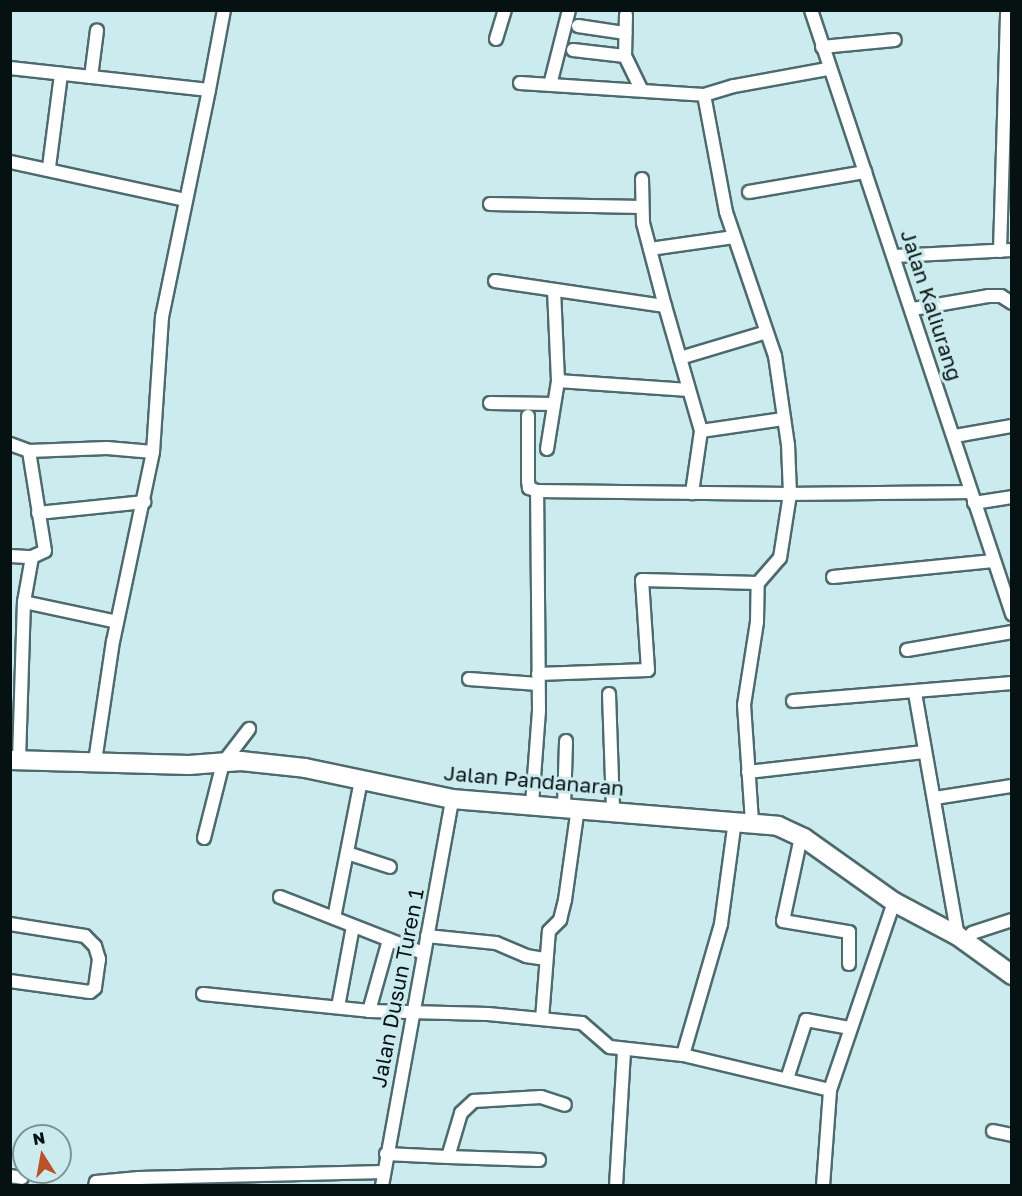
<!DOCTYPE html>
<style>
body{margin:0}
#map{position:relative;width:1022px;height:1196px;overflow:hidden;background:#ccebee;font-family:"Golos Text",sans-serif}
div>[style]{position:absolute}
[style*='--x']{left:calc(var(--x)*1px);top:calc(var(--y)*1px);width:calc(var(--w)*1px);rotate:calc(var(--a)*1deg)}
.roads{filter:drop-shadow(2px 0 #4d6a6c) drop-shadow(-2px 0 #4d6a6c) drop-shadow(0 2px #4d6a6c) drop-shadow(0 -2px #4d6a6c)}
.street>*{height:12px;margin:-6px;padding:0 6px;transform-origin:6px;border-radius:6px;background:#fff}
.secondary>*{height:18px;margin:-9px;padding:0 9px;transform-origin:9px;border-radius:9px;background:#fff}
span{translate:-50% -50%;white-space:nowrap;text-align:center;line-height:1.15;-webkit-text-stroke:6px #ccebee;paint-order:stroke}
.street-label{font-size:21px;color:#061112}
.frame{position:absolute;inset:0;border:12px solid #061112;pointer-events:none}
.north{position:absolute;left:12px;top:1124px;width:60px;height:60px;box-sizing:border-box;background:#ccebee;border:2px solid #7d9496;border-radius:50%;rotate:349deg;font-size:16px;font-weight:700;line-height:24px;text-align:center;color:#061112}
.north::after{content:'';display:block;margin:auto;width:21px;height:27px;background:#b95229;clip-path:polygon(50% 0,100% 100%,50% 72%,0 100%)}
</style>
<div id="map">
<div class="roads">
<div class="street">
<div style="--x:811;--y:10;--w:637;--a:71.59"></div>
<div style="--x:626;--y:15;--w:41;--a:91.4"></div>
<div style="--x:625;--y:56;--w:37;--a:64"></div>
<div style="--x:578;--y:26;--w:48;--a:8.5"></div>
<div style="--x:496;--y:39;--w:30;--a:-73"></div>
<div style="--x:822;--y:47;--w:73;--a:-5.5"></div>
<div style="--x:573;--y:50;--w:52;--a:6.6"></div>
<div style="--x:10;--y:68;--w:200;--a:6.3"></div>
<div style="--x:209;--y:90;--w:232;--a:101.7"></div>
<div style="--x:162;--y:317;--w:135;--a:93.8"></div>
<div style="--x:153;--y:452;--w:193;--a:101.9"></div>
<div style="--x:113;--y:641;--w:122;--a:98.5"></div>
<div style="--x:91;--y:77;--w:47;--a:-82.7"></div>
<div style="--x:520;--y:83;--w:184;--a:3.7"></div>
<div style="--x:550;--y:85;--w:77;--a:-75.8"></div>
<div style="--x:209;--y:90;--w:81;--a:-79.4"></div>
<div style="--x:10;--y:162;--w:180;--a:12.2"></div>
<div style="--x:49;--y:167;--w:94;--a:-82.6"></div>
<div style="--x:642;--y:179;--w:44;--a:88.7"></div>
<div style="--x:643;--y:223;--w:86;--a:75.2"></div>
<div style="--x:749;--y:192;--w:118;--a:-9.8"></div>
<div style="--x:490;--y:204;--w:152;--a:1.1"></div>
<div style="--x:650;--y:249;--w:85;--a:-8.1"></div>
<div style="--x:1000;--y:251;--w:241;--a:-88.3"></div>
<div style="--x:895;--y:256;--w:117;--a:-2.9"></div>
<div style="--x:495;--y:281;--w:172;--a:8.4"></div>
<div style="--x:665;--y:306;--w:130;--a:73.9"></div>
<div style="--x:701;--y:431;--w:63;--a:98.3"></div>
<div style="--x:913;--y:309;--w:76;--a:-9.8"></div>
<div style="--x:988;--y:296;--w:13;--a:0"></div>
<div style="--x:1001;--y:296;--w:13;--a:32"></div>
<div style="--x:680;--y:358;--w:88;--a:-16.6"></div>
<div style="--x:558;--y:381;--w:131;--a:3.9"></div>
<div style="--x:490;--y:403;--w:64;--a:0.9"></div>
<div style="--x:528;--y:416;--w:65;--a:90"></div>
<div style="--x:528;--y:481;--w:7;--a:82"></div>
<div style="--x:529;--y:488;--w:9;--a:21"></div>
<div style="--x:537;--y:491;--w:253;--a:0.7"></div>
<div style="--x:790;--y:494;--w:49;--a:-92.3"></div>
<div style="--x:788;--y:445;--w:90;--a:-98.3"></div>
<div style="--x:775;--y:356;--w:152;--a:-108.8"></div>
<div style="--x:726;--y:212;--w:119;--a:-100.6"></div>
<div style="--x:704;--y:95;--w:31;--a:-17"></div>
<div style="--x:734;--y:86;--w:96;--a:-10.3"></div>
<div style="--x:701;--y:431;--w:83;--a:-8.3"></div>
<div style="--x:955;--y:436;--w:58;--a:-10"></div>
<div style="--x:10;--y:444;--w:20;--a:20"></div>
<div style="--x:547;--y:449;--w:69;--a:-80.8"></div>
<div style="--x:558;--y:381;--w:91;--a:-92.5"></div>
<div style="--x:974;--y:503;--w:38;--a:-9"></div>
<div style="--x:38;--y:513;--w:107;--a:-5.9"></div>
<div style="--x:10;--y:556;--w:22;--a:3"></div>
<div style="--x:833;--y:577;--w:161;--a:-5.7"></div>
<div style="--x:24;--y:602;--w:95;--a:12.1"></div>
<div style="--x:907;--y:650;--w:107;--a:-9.7"></div>
<div style="--x:538;--y:674;--w:110;--a:-2.1"></div>
<div style="--x:648;--y:670;--w:90;--a:-93.8"></div>
<div style="--x:642;--y:580;--w:116;--a:1.5"></div>
<div style="--x:469;--y:679;--w:69;--a:4.1"></div>
<div style="--x:915;--y:693;--w:247;--a:80"></div>
<div style="--x:609;--y:694;--w:116;--a:88"></div>
<div style="--x:793;--y:701;--w:220;--a:-4.7"></div>
<div style="--x:19;--y:760;--w:158;--a:-88.2"></div>
<div style="--x:24;--y:602;--w:46;--a:-79.9"></div>
<div style="--x:32;--y:557;--w:14;--a:-25"></div>
<div style="--x:45;--y:551;--w:101;--a:-99.1"></div>
<div style="--x:29;--y:451;--w:78;--a:-2.2"></div>
<div style="--x:107;--y:448;--w:46;--a:5"></div>
<div style="--x:748;--y:772;--w:177;--a:-6.5"></div>
<div style="--x:935;--y:798;--w:78;--a:-8.9"></div>
<div style="--x:532;--y:804;--w:94;--a:-85.7"></div>
<div style="--x:539;--y:710;--w:219;--a:-90.5"></div>
<div style="--x:564;--y:806;--w:65;--a:-88.2"></div>
<div style="--x:752;--y:822;--w:117;--a:-93.9"></div>
<div style="--x:744;--y:705;--w:84;--a:-81.1"></div>
<div style="--x:757;--y:622;--w:39;--a:-89"></div>
<div style="--x:758;--y:583;--w:33;--a:-49"></div>
<div style="--x:780;--y:558;--w:65;--a:-81.1"></div>
<div style="--x:790;--y:494;--w:179;--a:-0.6"></div>
<div style="--x:801;--y:837;--w:86;--a:102.1"></div>
<div style="--x:783;--y:921;--w:67;--a:9.5"></div>
<div style="--x:849;--y:932;--w:32;--a:90"></div>
<div style="--x:204;--y:838;--w:77;--a:-75.8"></div>
<div style="--x:223;--y:763;--w:43;--a:-52.6"></div>
<div style="--x:347;--y:853;--w:45;--a:18"></div>
<div style="--x:280;--y:897;--w:154;--a:21.4"></div>
<div style="--x:334;--y:918;--w:141;--a:-78.9"></div>
<div style="--x:10;--y:924;--w:76;--a:9.1"></div>
<div style="--x:85;--y:936;--w:14;--a:45"></div>
<div style="--x:95;--y:946;--w:14;--a:73"></div>
<div style="--x:99;--y:959;--w:29;--a:98"></div>
<div style="--x:95;--y:988;--w:6;--a:141"></div>
<div style="--x:90;--y:992;--w:81;--a:-172.2"></div>
<div style="--x:972;--y:933;--w:42;--a:-18"></div>
<div style="--x:427;--y:936;--w:69;--a:5.8"></div>
<div style="--x:496;--y:943;--w:33;--a:23"></div>
<div style="--x:526;--y:956;--w:20;--a:9"></div>
<div style="--x:203;--y:994;--w:167;--a:5.8"></div>
<div style="--x:369;--y:1011;--w:119;--a:1.4"></div>
<div style="--x:488;--y:1014;--w:94;--a:5.5"></div>
<div style="--x:582;--y:1023;--w:37;--a:41"></div>
<div style="--x:610;--y:1047;--w:73;--a:6.3"></div>
<div style="--x:683;--y:1055;--w:151;--a:13.4"></div>
<div style="--x:338;--y:1007;--w:82;--a:-79.5"></div>
<div style="--x:369;--y:1011;--w:74;--a:-74.3"></div>
<div style="--x:542;--y:1019;--w:88;--a:-85.5"></div>
<div style="--x:549;--y:931;--w:16;--a:-45"></div>
<div style="--x:560;--y:920;--w:21;--a:-76"></div>
<div style="--x:565;--y:900;--w:94;--a:-82"></div>
<div style="--x:683;--y:1055;--w:136;--a:-73.8"></div>
<div style="--x:721;--y:924;--w:105;--a:-82.3"></div>
<div style="--x:787;--y:1079;--w:62;--a:-72.1"></div>
<div style="--x:806;--y:1020;--w:45;--a:10.3"></div>
<div style="--x:993;--y:1131;--w:19;--a:12"></div>
<div style="--x:386;--y:1154;--w:62;--a:2.8"></div>
<div style="--x:539;--y:1160;--w:91;--a:-178.1"></div>
<div style="--x:448;--y:1157;--w:46;--a:-73.5"></div>
<div style="--x:461;--y:1113;--w:18;--a:-43"></div>
<div style="--x:474;--y:1101;--w:67;--a:-3.4"></div>
<div style="--x:541;--y:1097;--w:25;--a:18"></div>
<div style="--x:10;--y:1176;--w:12;--a:9"></div>
<div style="--x:95;--y:1186;--w:4;--a:-76"></div>
<div style="--x:96;--y:1182;--w:43;--a:-5.3"></div>
<div style="--x:139;--y:1178;--w:245;--a:-1.4"></div>
<div style="--x:382;--y:1186;--w:393;--a:-79.7"></div>
<div style="--x:616;--y:1186;--w:136;--a:-86.6"></div>
<div style="--x:823;--y:1186;--w:96;--a:-85.8"></div>
<div style="--x:830;--y:1090;--w:199;--a:-71.2"></div>
</div>
<div class="secondary">
<div style="--x:10;--y:760;--w:179;--a:1.6"></div>
<div style="--x:189;--y:765;--w:52;--a:-4.4"></div>
<div style="--x:241;--y:761;--w:64;--a:6.2"></div>
<div style="--x:305;--y:768;--w:150;--a:11.9"></div>
<div style="--x:452;--y:799;--w:327;--a:4.7"></div>
<div style="--x:778;--y:826;--w:29;--a:25"></div>
<div style="--x:804;--y:838;--w:110;--a:35.4"></div>
<div style="--x:894;--y:902;--w:72;--a:28"></div>
<div style="--x:958;--y:936;--w:67;--a:35.8"></div>
</div>
</div>
<div class="street-label">
<span style="left:932px;top:305px;rotate:72deg">Jalan Kaliurang</span>
<span style="left:534px;top:780px;rotate:5deg">Jalan Pandanaran</span>
<span style="left:397px;top:988px;rotate:-79deg">Jalan Dusun Turen 1</span>
</div>
<div class="frame"></div>
<div class="north">N</div>
</div>
